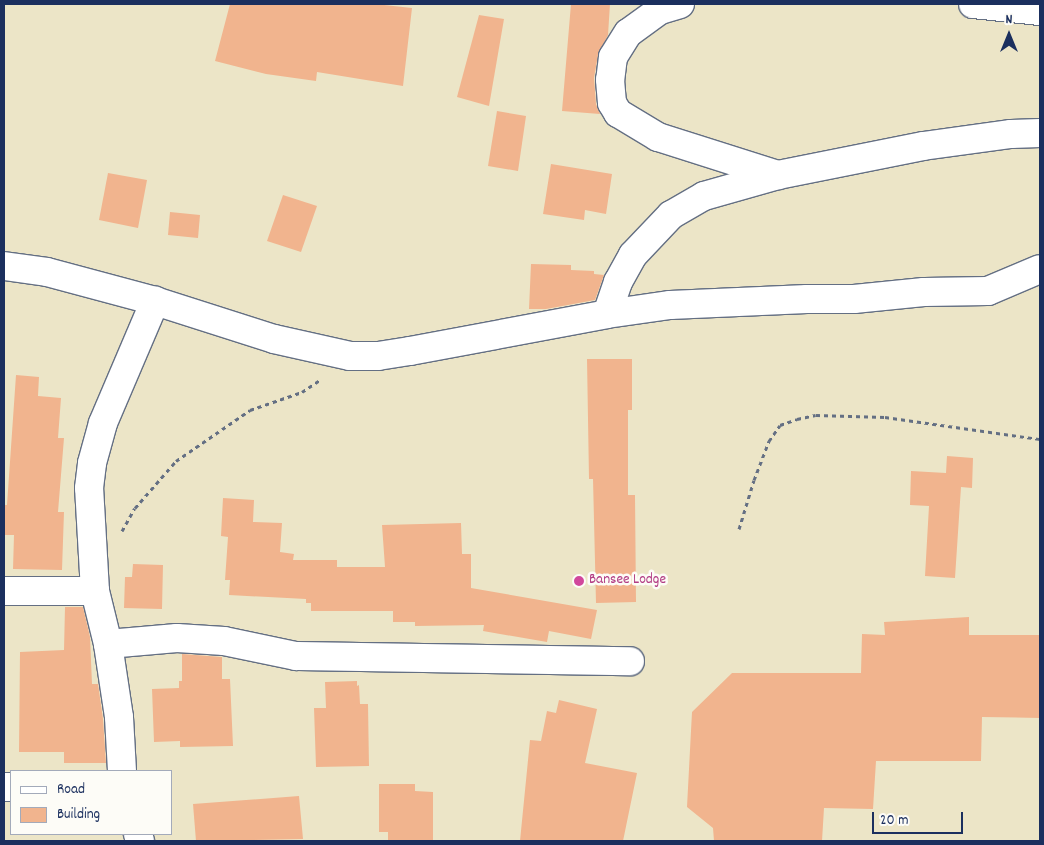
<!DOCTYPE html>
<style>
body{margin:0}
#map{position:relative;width:1044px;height:845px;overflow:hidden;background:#ece5c7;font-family:Dekko,sans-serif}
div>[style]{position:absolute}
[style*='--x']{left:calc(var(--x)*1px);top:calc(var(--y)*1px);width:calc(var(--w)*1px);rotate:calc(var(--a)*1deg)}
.building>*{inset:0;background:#f1b48e}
.path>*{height:3px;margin-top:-1.5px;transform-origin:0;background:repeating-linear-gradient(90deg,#646f83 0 4px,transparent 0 8px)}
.roads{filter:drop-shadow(1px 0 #646f83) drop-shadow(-1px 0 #646f83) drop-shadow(0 1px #646f83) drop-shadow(0 -1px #646f83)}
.minor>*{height:28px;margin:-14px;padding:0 14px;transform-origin:14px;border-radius:14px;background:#fff}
.dots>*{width:14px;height:14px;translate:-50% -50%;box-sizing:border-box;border:2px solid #fdfcf7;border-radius:50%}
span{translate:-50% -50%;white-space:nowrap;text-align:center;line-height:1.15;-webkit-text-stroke:5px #fdfcf7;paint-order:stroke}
.hotel-label{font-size:15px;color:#b23c85}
.left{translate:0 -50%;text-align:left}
.frame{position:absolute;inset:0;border:5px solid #1b2f5e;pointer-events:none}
.legend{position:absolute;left:10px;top:770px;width:162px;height:65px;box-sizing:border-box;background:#fdfcf7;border:1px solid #a3aaba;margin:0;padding:6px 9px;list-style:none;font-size:15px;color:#1b2f5e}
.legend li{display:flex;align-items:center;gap:10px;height:25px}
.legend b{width:25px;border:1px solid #a3aaba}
.north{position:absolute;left:984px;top:10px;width:50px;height:50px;-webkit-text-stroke:4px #fdfcf7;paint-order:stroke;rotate:0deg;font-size:14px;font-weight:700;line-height:20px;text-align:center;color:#1b2f5e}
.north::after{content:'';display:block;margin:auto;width:18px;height:22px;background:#1b2f5e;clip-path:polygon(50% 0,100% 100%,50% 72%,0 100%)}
.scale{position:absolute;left:872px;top:812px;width:91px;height:22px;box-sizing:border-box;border:2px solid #1b2f5e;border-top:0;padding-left:6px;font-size:15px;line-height:18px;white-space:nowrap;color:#1b2f5e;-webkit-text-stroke:4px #fdfcf7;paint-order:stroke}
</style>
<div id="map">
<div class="building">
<div style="clip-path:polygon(230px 4px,375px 4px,412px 8px,403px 86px,317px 72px,316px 81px,266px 74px,215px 61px)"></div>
<div style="clip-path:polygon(571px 4px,610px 4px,608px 35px,598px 55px,594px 78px,596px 104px,600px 114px,562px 111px)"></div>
<div style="clip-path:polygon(479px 15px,504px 19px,489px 106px,457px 97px)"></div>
<div style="clip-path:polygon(497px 111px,526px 116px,518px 171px,488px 166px)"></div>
<div style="clip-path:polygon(551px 164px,612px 174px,606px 214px,585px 210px,584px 220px,543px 214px)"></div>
<div style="clip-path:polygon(108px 173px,147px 180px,138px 228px,99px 220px)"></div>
<div style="clip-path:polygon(283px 195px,317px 206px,301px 252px,267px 241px)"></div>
<div style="clip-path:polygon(170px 212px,200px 215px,198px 238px,168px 235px)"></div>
<div style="clip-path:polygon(531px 264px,571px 265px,571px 270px,594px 271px,594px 274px,604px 275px,595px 300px,546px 309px,529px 309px)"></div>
<div style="clip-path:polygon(587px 359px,632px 359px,632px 410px,628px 410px,628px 495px,635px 495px,636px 602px,596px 603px,593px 479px,589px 479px)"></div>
<div style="clip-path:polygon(16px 375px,39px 377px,38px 396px,61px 398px,58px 438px,64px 438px,58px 512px,64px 512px,62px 570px,13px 569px,14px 535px,4px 535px,4px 505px,7px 505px)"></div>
<div style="clip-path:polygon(947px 456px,973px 458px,972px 488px,961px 487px,955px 578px,925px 576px,929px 506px,910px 505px,911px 471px,946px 473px)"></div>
<div style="clip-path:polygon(223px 498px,254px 500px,253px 522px,282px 523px,280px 552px,294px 554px,293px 560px,337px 560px,337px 567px,385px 567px,382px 525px,461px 523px,462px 554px,471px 554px,471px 588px,597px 610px,591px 639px,549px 631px,547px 642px,483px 631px,484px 625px,415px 626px,415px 622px,393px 622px,393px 611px,311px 611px,311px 603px,306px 603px,306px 599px,229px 595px,230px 580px,225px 580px,228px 537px,221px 536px)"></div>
<div style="clip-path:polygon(133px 564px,163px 565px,162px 609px,124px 608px,125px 577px,132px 577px)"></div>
<div style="clip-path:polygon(65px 607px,83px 607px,90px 637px,92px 684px,98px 684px,103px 719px,106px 763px,64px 763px,64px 752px,19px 752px,20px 652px,64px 650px)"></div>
<div style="clip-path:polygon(969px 617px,969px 635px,1040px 635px,1040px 718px,982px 717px,981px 761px,876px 761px,873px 809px,824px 808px,822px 841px,714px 841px,713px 828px,687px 807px,692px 712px,732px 673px,861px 673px,862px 634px,885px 635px,884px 622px)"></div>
<div style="clip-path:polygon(182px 654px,222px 657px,222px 679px,230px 679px,233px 746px,180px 747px,180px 741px,154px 742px,152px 689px,179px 688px,179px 681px,182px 681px)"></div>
<div style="clip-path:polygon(357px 681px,357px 686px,359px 685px,360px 704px,368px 704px,369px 766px,316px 767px,314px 708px,326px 708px,325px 682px)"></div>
<div style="clip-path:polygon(559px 700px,597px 709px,585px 763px,637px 773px,623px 841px,520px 841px,530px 740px,541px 741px,547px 711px,556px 713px)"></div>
<div style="clip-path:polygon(379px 784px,415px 784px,415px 791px,433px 792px,433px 841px,388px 841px,388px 832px,379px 832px)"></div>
<div style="clip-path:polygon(299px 796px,303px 839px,196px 841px,193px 804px)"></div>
</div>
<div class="path">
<div style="--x:739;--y:529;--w:51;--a:-73"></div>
<div style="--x:754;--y:480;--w:42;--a:-69"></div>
<div style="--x:769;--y:441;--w:19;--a:-55"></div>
<div style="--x:780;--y:425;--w:18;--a:-19"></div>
<div style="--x:797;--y:419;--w:19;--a:-12"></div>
<div style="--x:816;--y:415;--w:69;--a:1.7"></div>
<div style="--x:885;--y:417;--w:157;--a:8.1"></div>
<div style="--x:122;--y:531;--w:26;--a:-61"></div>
<div style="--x:135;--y:508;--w:62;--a:-48.9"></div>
<div style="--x:176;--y:461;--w:90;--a:-34.6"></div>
<div style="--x:250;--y:410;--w:55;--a:-19.1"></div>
<div style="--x:302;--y:392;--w:22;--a:-34"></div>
</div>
<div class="roads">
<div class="minor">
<div style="--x:680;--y:4;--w:21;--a:163"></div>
<div style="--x:660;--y:10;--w:39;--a:144"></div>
<div style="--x:628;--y:33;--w:28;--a:122"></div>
<div style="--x:613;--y:57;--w:23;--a:97"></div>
<div style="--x:610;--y:80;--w:23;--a:85"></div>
<div style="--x:612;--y:103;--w:12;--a:59"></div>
<div style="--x:618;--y:113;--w:47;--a:31"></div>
<div style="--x:658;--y:137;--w:126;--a:17.6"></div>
<div style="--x:973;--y:4;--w:67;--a:6"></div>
<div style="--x:4;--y:266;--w:43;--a:7.9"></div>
<div style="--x:47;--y:272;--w:112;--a:15"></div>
<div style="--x:155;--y:301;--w:125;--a:17.7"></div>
<div style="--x:274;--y:339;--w:78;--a:12.6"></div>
<div style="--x:350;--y:356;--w:28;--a:0"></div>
<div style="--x:378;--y:356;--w:32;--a:-9"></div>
<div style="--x:410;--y:351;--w:200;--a:-10.6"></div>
<div style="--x:607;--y:314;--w:64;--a:-8.1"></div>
<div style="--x:670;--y:305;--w:137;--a:-2.5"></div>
<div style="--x:807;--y:299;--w:47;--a:0"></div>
<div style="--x:854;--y:299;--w:70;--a:-5.7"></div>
<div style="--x:924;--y:292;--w:64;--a:-0.9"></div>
<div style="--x:988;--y:291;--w:56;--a:-22.9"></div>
<div style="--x:607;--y:314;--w:34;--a:-71"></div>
<div style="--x:618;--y:282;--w:31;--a:-61"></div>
<div style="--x:633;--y:255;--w:55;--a:-46.5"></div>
<div style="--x:671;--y:215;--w:38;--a:-30"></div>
<div style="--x:704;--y:196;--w:77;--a:-15.8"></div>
<div style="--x:778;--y:175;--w:148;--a:-11.3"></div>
<div style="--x:923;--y:146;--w:89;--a:-7.8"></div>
<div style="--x:1011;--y:134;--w:29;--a:-2"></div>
<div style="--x:4;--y:591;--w:91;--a:0"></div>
<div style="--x:108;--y:644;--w:69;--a:-5"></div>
<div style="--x:177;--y:638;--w:47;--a:3.7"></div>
<div style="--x:224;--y:641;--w:74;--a:11.8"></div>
<div style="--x:296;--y:656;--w:334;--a:0.9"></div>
<div style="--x:122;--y:771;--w:54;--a:-93.2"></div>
<div style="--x:119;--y:717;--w:74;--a:-98.6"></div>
<div style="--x:108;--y:644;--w:55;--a:-103.8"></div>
<div style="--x:95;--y:591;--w:103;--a:-93.3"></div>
<div style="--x:89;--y:488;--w:25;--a:-83"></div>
<div style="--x:92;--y:463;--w:41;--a:-74.6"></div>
<div style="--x:103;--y:423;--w:133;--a:-66.9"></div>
<div style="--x:4;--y:787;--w:7;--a:0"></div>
<div style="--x:138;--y:834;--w:7;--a:74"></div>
</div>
</div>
<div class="dots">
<div style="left:579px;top:581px;background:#d1479c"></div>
</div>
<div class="hotel-label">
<span class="left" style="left:589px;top:581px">Bansee Lodge</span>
</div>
<div class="frame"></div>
<ul class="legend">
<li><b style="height:6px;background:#fff"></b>Road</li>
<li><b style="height:14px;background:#f1b48e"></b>Building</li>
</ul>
<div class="north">N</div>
<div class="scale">20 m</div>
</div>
